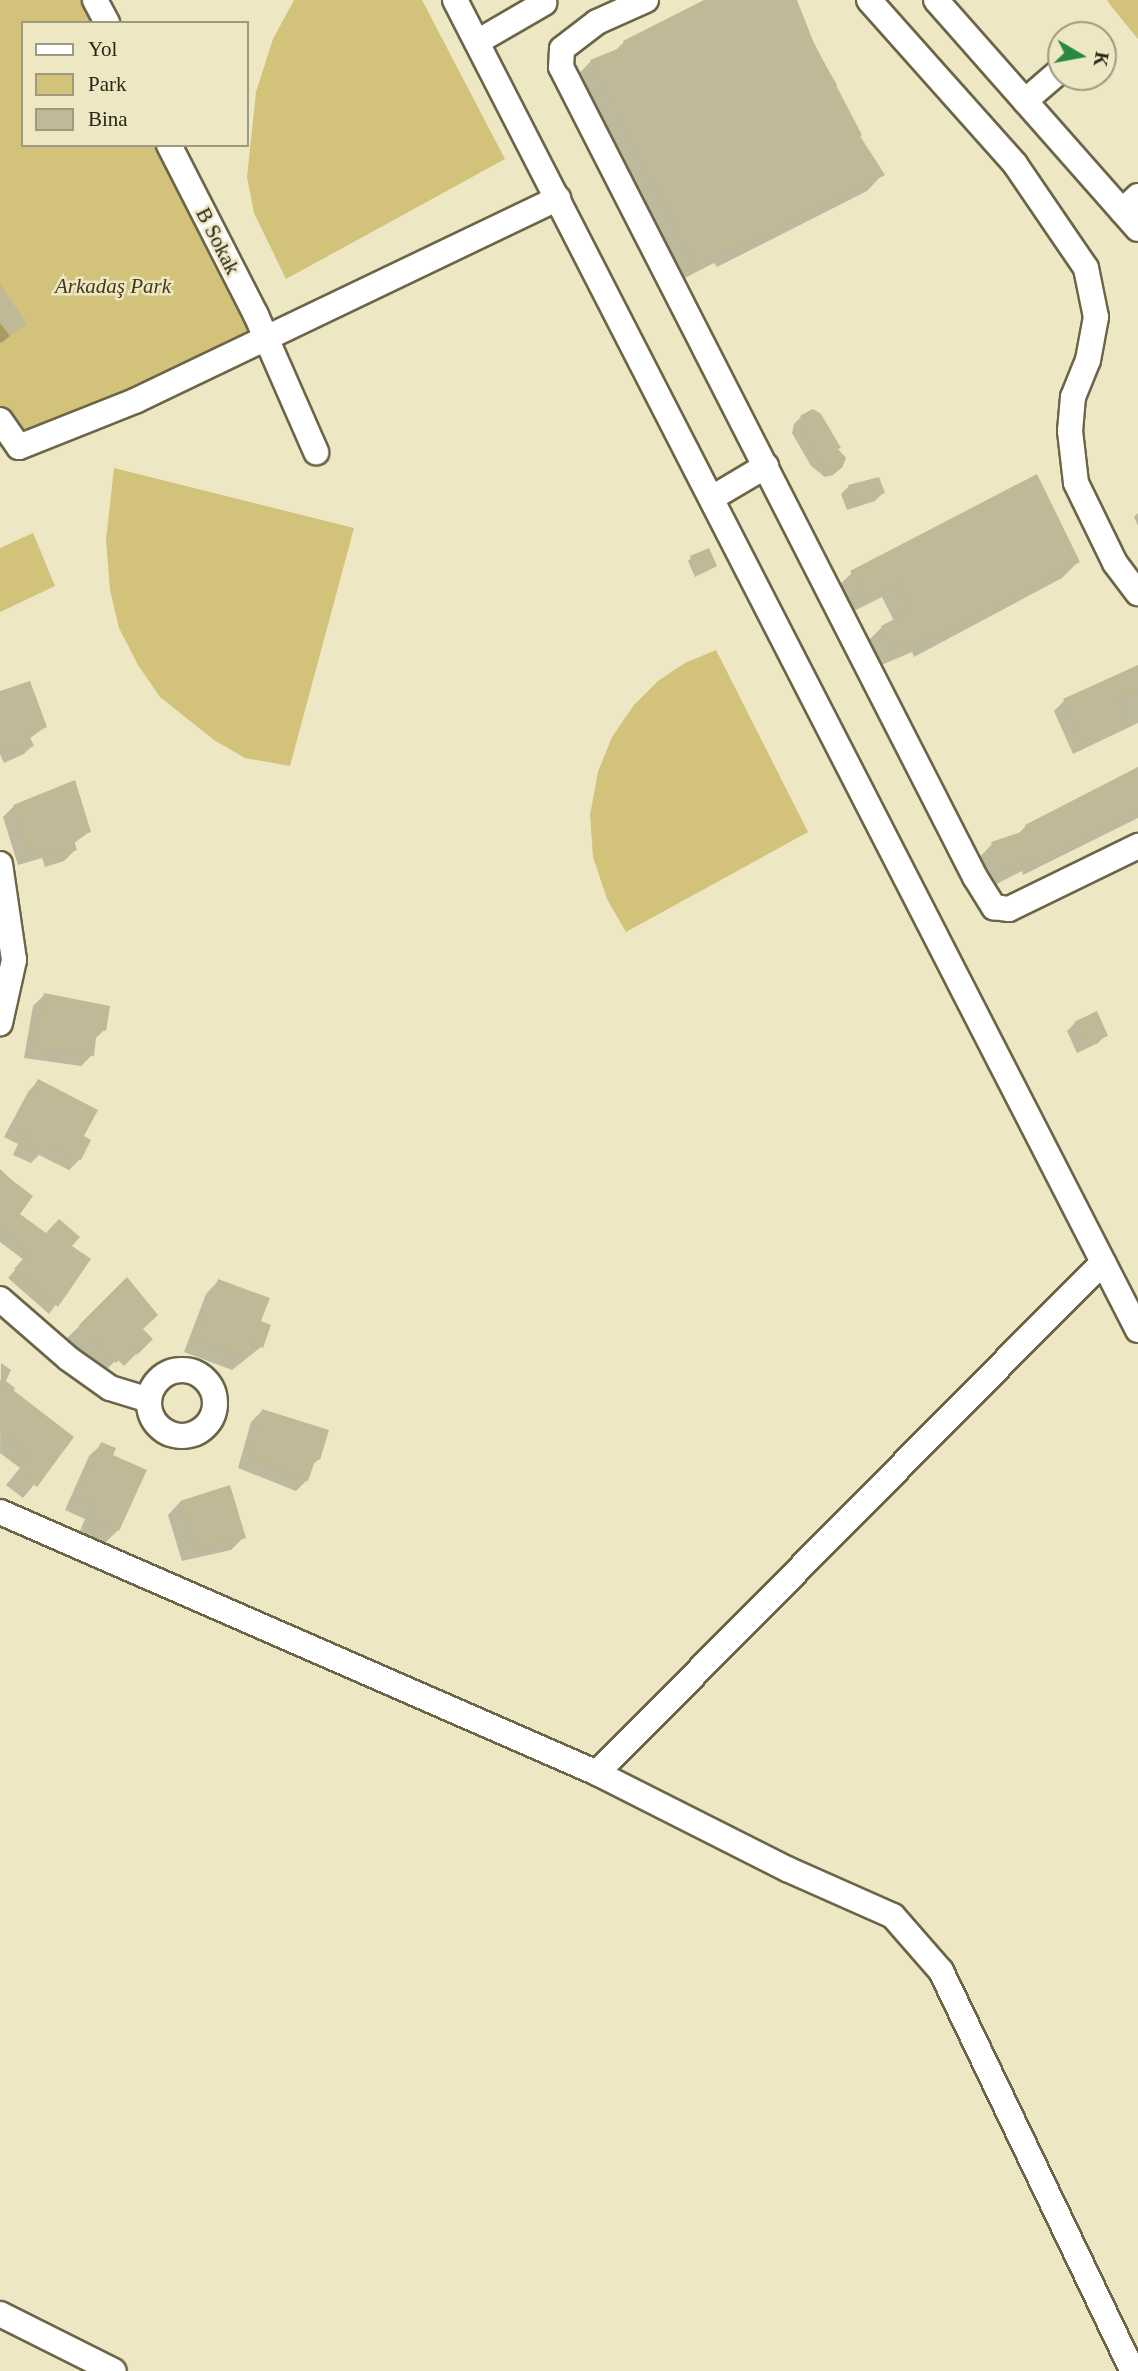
<!DOCTYPE html>
<meta charset="utf-8">
<style>
body{margin:0}
#map{position:relative;width:1138px;height:2371px;overflow:hidden;background:#eee7c4;font-family:"Times New Roman",serif}
div>[style]{position:absolute}
[style*='--x']{left:calc(var(--x)*1px);top:calc(var(--y)*1px);width:calc(var(--w)*1px);rotate:calc(var(--a)*1deg)}
.green>*{inset:0;background:#d2c27a}
.shadow>*{inset:0;background:#0003}
.building>*{inset:0;background:#c0b998}
.roads{filter:drop-shadow(2px 0 #6c6547) drop-shadow(-2px 0 #6c6547) drop-shadow(0 2px #6c6547) drop-shadow(0 -2px #6c6547)}
.minor>*{height:24px;margin:-12px;padding:0 12px;transform-origin:12px;border-radius:12px;background:#fff}
.minor>.ring{margin:-12px;padding:0;box-sizing:content-box;background:none;border:24px solid #fff;border-radius:50%}
span{translate:-50% -50%;white-space:nowrap;text-align:center;line-height:1.15;-webkit-text-stroke:5px #eee7c4;paint-order:stroke}
.street-label{font-size:21px;color:#282519}
.park-label{font-size:21px;color:#433b16;font-style:italic}
.legend{position:absolute;left:21px;top:21px;width:228px;height:126px;box-sizing:border-box;background:#eee7c4;border:2px solid #9f9980;margin:0;padding:9px 12px;list-style:none;font-size:21px;color:#282519}
.legend li{display:flex;align-items:center;gap:14px;height:35px}
.legend b{width:35px;border:2px solid #9f9980}
.north{position:absolute;left:1047px;top:21px;width:70px;height:70px;box-sizing:border-box;background:#eee7c4;border:2px solid #9f9980;border-radius:50%;rotate:100deg;font-size:19px;font-weight:700;line-height:28px;text-align:center;color:#282519}
.north::after{content:'';display:block;margin:auto;width:24px;height:32px;background:#268a3f;clip-path:polygon(50% 0,100% 100%,50% 72%,0 100%)}
</style>
<div id="map">
<div class="green">
<div style="clip-path:polygon(0 0,95px 0,107px 23px,23px 23px,23px 145px,169px 145px,266px 338px,19px 447px,0 426px)"></div>
<div style="clip-path:polygon(294px 0,422px 0,505px 159px,286px 279px,254px 213px,247px 177px,256px 92px,273px 39px)"></div>
<div style="clip-path:polygon(1107px 0,1138px 0,1138px 39px,1111px 6px)"></div>
<div style="clip-path:polygon(114px 468px,354px 528px,290px 766px,245px 758px,214px 740px,160px 697px,138px 665px,119px 628px,110px 590px,106px 540px)"></div>
<div style="clip-path:polygon(33px 533px,55px 586px,0 612px,0 548px)"></div>
<div style="clip-path:polygon(716px 650px,808px 832px,626px 932px,607px 899px,593px 857px,590px 815px,598px 772px,612px 737px,634px 705px,658px 681px,685px 663px)"></div>
</div>
<div class="shadow">
<div style="clip-path:polygon(708px 0,794px 0,812px 42px,837px 85px,835px 88px,858px 136px,882px 175px,867px 191px,717px 267px,714px 263px,679px 281px,576px 77px,591px 61px,613px 53px,624px 42px)"></div>
<div style="clip-path:polygon(0 298px,25px 324px,1px 343px,0 342px)"></div>
<div style="clip-path:polygon(802px 416px,837px 450px,841px 468px,833px 475px,825px 477px,811px 466px,792px 433px,794px 424px)"></div>
<div style="clip-path:polygon(849px 486px,883px 493px,875px 501px,847px 510px,841px 494px)"></div>
<div style="clip-path:polygon(1138px 513px,1138px 526px,1134px 517px)"></div>
<div style="clip-path:polygon(691px 558px,715px 566px,695px 577px,688px 561px)"></div>
<div style="clip-path:polygon(1078px 562px,1062px 578px,914px 657px,912px 652px,879px 666px,866px 643px,882px 627px,894px 621px,882px 597px,850px 613px,836px 588px,852px 573px)"></div>
<div style="clip-path:polygon(1138px 666px,1138px 723px,1073px 754px,1054px 711px,1064px 701px)"></div>
<div style="clip-path:polygon(0 692px,45px 727px,29px 739px,32px 746px,24px 754px,4px 763px,0 754px)"></div>
<div style="clip-path:polygon(1138px 769px,1138px 818px,1023px 875px,1022px 871px,989px 888px,976px 861px,992px 844px,1016px 836px,1026px 826px)"></div>
<div style="clip-path:polygon(14px 806px,89px 832px,73px 844px,75px 850px,64px 861px,45px 867px,42px 858px,18px 865px,3px 817px)"></div>
<div style="clip-path:polygon(44px 995px,104px 1030px,94px 1040px,92px 1055px,81px 1066px,24px 1058px,33px 1006px)"></div>
<div style="clip-path:polygon(1075px 1023px,1106px 1035px,1098px 1043px,1077px 1053px,1067px 1031px)"></div>
<div style="clip-path:polygon(38px 1081px,81px 1137px,80px 1159px,69px 1170px,39px 1155px,31px 1163px,13px 1155px,18px 1144px,4px 1137px,28px 1092px)"></div>
<div style="clip-path:polygon(0 1169px,30px 1197px,17px 1214px,45px 1235px,89px 1259px,49px 1314px,8px 1278px,24px 1260px,0 1242px)"></div>
<div style="clip-path:polygon(127px 1280px,141px 1329px,151px 1339px,124px 1366px,117px 1359px,102px 1374px,67px 1338px)"></div>
<div style="clip-path:polygon(218px 1281px,258px 1322px,261px 1347px,232px 1370px,184px 1352px,206px 1294px)"></div>
<div style="clip-path:polygon(1px 1363px,11px 1370px,6px 1381px,15px 1388px,13px 1392px,72px 1438px,23px 1498px,6px 1485px,20px 1468px,0 1453px)"></div>
<div style="clip-path:polygon(262px 1411px,319px 1459px,312px 1465px,307px 1480px,296px 1491px,238px 1468px,251px 1422px)"></div>
<div style="clip-path:polygon(102px 1444px,111px 1456px,118px 1530px,105px 1543px,80px 1531px,85px 1519px,65px 1510px,89px 1456px)"></div>
<div style="clip-path:polygon(180px 1502px,244px 1537px,231px 1550px,182px 1561px,168px 1515px)"></div>
</div>
<div class="building">
<div style="clip-path:polygon(704px 0,797px 0,813px 41px,862px 135px,860px 136px,885px 175px,733px 252px,730px 248px,695px 267px,590px 60px,625px 46px,623px 41px)"></div>
<div style="clip-path:polygon(0 284px,27px 324px,10px 336px,0 323px)"></div>
<div style="clip-path:polygon(813px 409px,821px 414px,841px 448px,838px 449px,846px 458px,842px 468px,832px 471px,819px 460px,798px 425px,801px 415px)"></div>
<div style="clip-path:polygon(1037px 474px,1080px 562px,930px 642px,928px 637px,895px 651px,881px 626px,912px 610px,898px 583px,866px 598px,850px 571px)"></div>
<div style="clip-path:polygon(879px 477px,885px 493px,855px 503px,848px 485px)"></div>
<div style="clip-path:polygon(709px 548px,717px 566px,699px 575px,690px 556px)"></div>
<div style="clip-path:polygon(1138px 665px,1138px 690px,1118px 698px,1130px 724px,1084px 745px,1063px 699px)"></div>
<div style="clip-path:polygon(30px 681px,47px 727px,29px 735px,34px 746px,12px 756px,8px 747px,0 751px,0 691px)"></div>
<div style="clip-path:polygon(1138px 767px,1138px 811px,1040px 860px,1038px 856px,1006px 872px,991px 842px,1027px 830px,1025px 825px)"></div>
<div style="clip-path:polygon(75px 780px,91px 832px,73px 838px,77px 850px,56px 857px,53px 848px,29px 855px,13px 805px)"></div>
<div style="clip-path:polygon(44px 993px,110px 1006px,106px 1031px,97px 1029px,94px 1056px,34px 1047px)"></div>
<div style="clip-path:polygon(1097px 1011px,1108px 1036px,1085px 1046px,1074px 1022px)"></div>
<div style="clip-path:polygon(38px 1079px,98px 1110px,84px 1136px,91px 1140px,81px 1160px,48px 1144px,43px 1154px,23px 1144px,28px 1133px,13px 1126px)"></div>
<div style="clip-path:polygon(0 1171px,33px 1196px,20px 1214px,46px 1233px,59px 1219px,80px 1237px,72px 1246px,91px 1259px,58px 1307px,14px 1269px,30px 1251px,0 1228px)"></div>
<div style="clip-path:polygon(127px 1277px,158px 1315px,143px 1329px,153px 1339px,137px 1355px,131px 1348px,116px 1363px,79px 1325px)"></div>
<div style="clip-path:polygon(218px 1279px,270px 1298px,261px 1321px,271px 1325px,263px 1348px,252px 1343px,246px 1359px,195px 1340px)"></div>
<div style="clip-path:polygon(0 1380px,74px 1437px,37px 1487px,17px 1472px,31px 1455px,0 1431px)"></div>
<div style="clip-path:polygon(262px 1409px,329px 1430px,320px 1460px,316px 1458px,308px 1481px,248px 1457px)"></div>
<div style="clip-path:polygon(101px 1442px,116px 1448px,113px 1455px,147px 1470px,119px 1531px,91px 1519px,96px 1507px,76px 1497px)"></div>
<div style="clip-path:polygon(230px 1485px,246px 1538px,195px 1550px,180px 1501px)"></div>
</div>
<div class="roads">
<div class="minor">
<div style="--x:95;--y:0;--w:26;--a:62"></div>
<div style="--x:455;--y:0;--w:1495;--a:62.82"></div>
<div style="--x:646;--y:0;--w:54;--a:155.8"></div>
<div style="--x:597;--y:22;--w:44;--a:142.4"></div>
<div style="--x:562;--y:49;--w:18;--a:93"></div>
<div style="--x:561;--y:67;--w:910;--a:62.93"></div>
<div style="--x:975;--y:877;--w:36;--a:58"></div>
<div style="--x:994;--y:907;--w:15;--a:8"></div>
<div style="--x:1009;--y:909;--w:144;--a:-26"></div>
<div style="--x:869;--y:0;--w:220;--a:48.3"></div>
<div style="--x:1015;--y:164;--w:126;--a:55.7"></div>
<div style="--x:1086;--y:268;--w:50;--a:78.5"></div>
<div style="--x:1096;--y:317;--w:44;--a:100.5"></div>
<div style="--x:1088;--y:360;--w:40;--a:112"></div>
<div style="--x:1073;--y:397;--w:34;--a:95"></div>
<div style="--x:1070;--y:431;--w:52;--a:83.4"></div>
<div style="--x:1076;--y:483;--w:89;--a:64"></div>
<div style="--x:1115;--y:563;--w:38;--a:53"></div>
<div style="--x:936;--y:0;--w:305;--a:48.6"></div>
<div style="--x:477;--y:42;--w:78;--a:-30.2"></div>
<div style="--x:1025;--y:101;--w:48;--a:-40.7"></div>
<div style="--x:169;--y:145;--w:191;--a:62.9"></div>
<div style="--x:256;--y:315;--w:150;--a:66.3"></div>
<div style="--x:1122;--y:211;--w:22;--a:-43"></div>
<div style="--x:0;--y:420;--w:33;--a:55"></div>
<div style="--x:19;--y:447;--w:127;--a:-21.7"></div>
<div style="--x:137;--y:400;--w:467;--a:-25.6"></div>
<div style="--x:712;--y:498;--w:63;--a:-30.7"></div>
<div style="--x:0;--y:864;--w:97;--a:81.7"></div>
<div style="--x:14;--y:960;--w:65;--a:102.5"></div>
<div style="--x:0;--y:1299;--w:91;--a:41"></div>
<div style="--x:69;--y:1359;--w:50;--a:35.3"></div>
<div style="--x:110;--y:1388;--w:41;--a:17.1"></div>
<div class="ring" style="left:149px;top:1370px;width:42px;height:42px"></div>
<div style="--x:0;--y:1512;--w:652;--a:23.61"></div>
<div style="--x:597;--y:1773;--w:213;--a:26.8"></div>
<div style="--x:787;--y:1869;--w:116;--a:23.9"></div>
<div style="--x:893;--y:1916;--w:73;--a:48.9"></div>
<div style="--x:941;--y:1971;--w:444;--a:64.4"></div>
<div style="--x:597;--y:1773;--w:719;--a:-45.28"></div>
<div style="--x:0;--y:2314;--w:127;--a:26.6"></div>
</div>
</div>
<div class="street-label">
<span style="left:218px;top:241px;rotate:63deg">B Sokak</span>
</div>
<div class="park-label">
<span style="left:113px;top:286px">Arkadaş Park</span>
</div>
<ul class="legend">
<li><b style="height:9px;background:#fff"></b>Yol</li>
<li><b style="height:19px;background:#d2c27a"></b>Park</li>
<li><b style="height:19px;background:#c0b998"></b>Bina</li>
</ul>
<div class="north">K</div>
</div>
